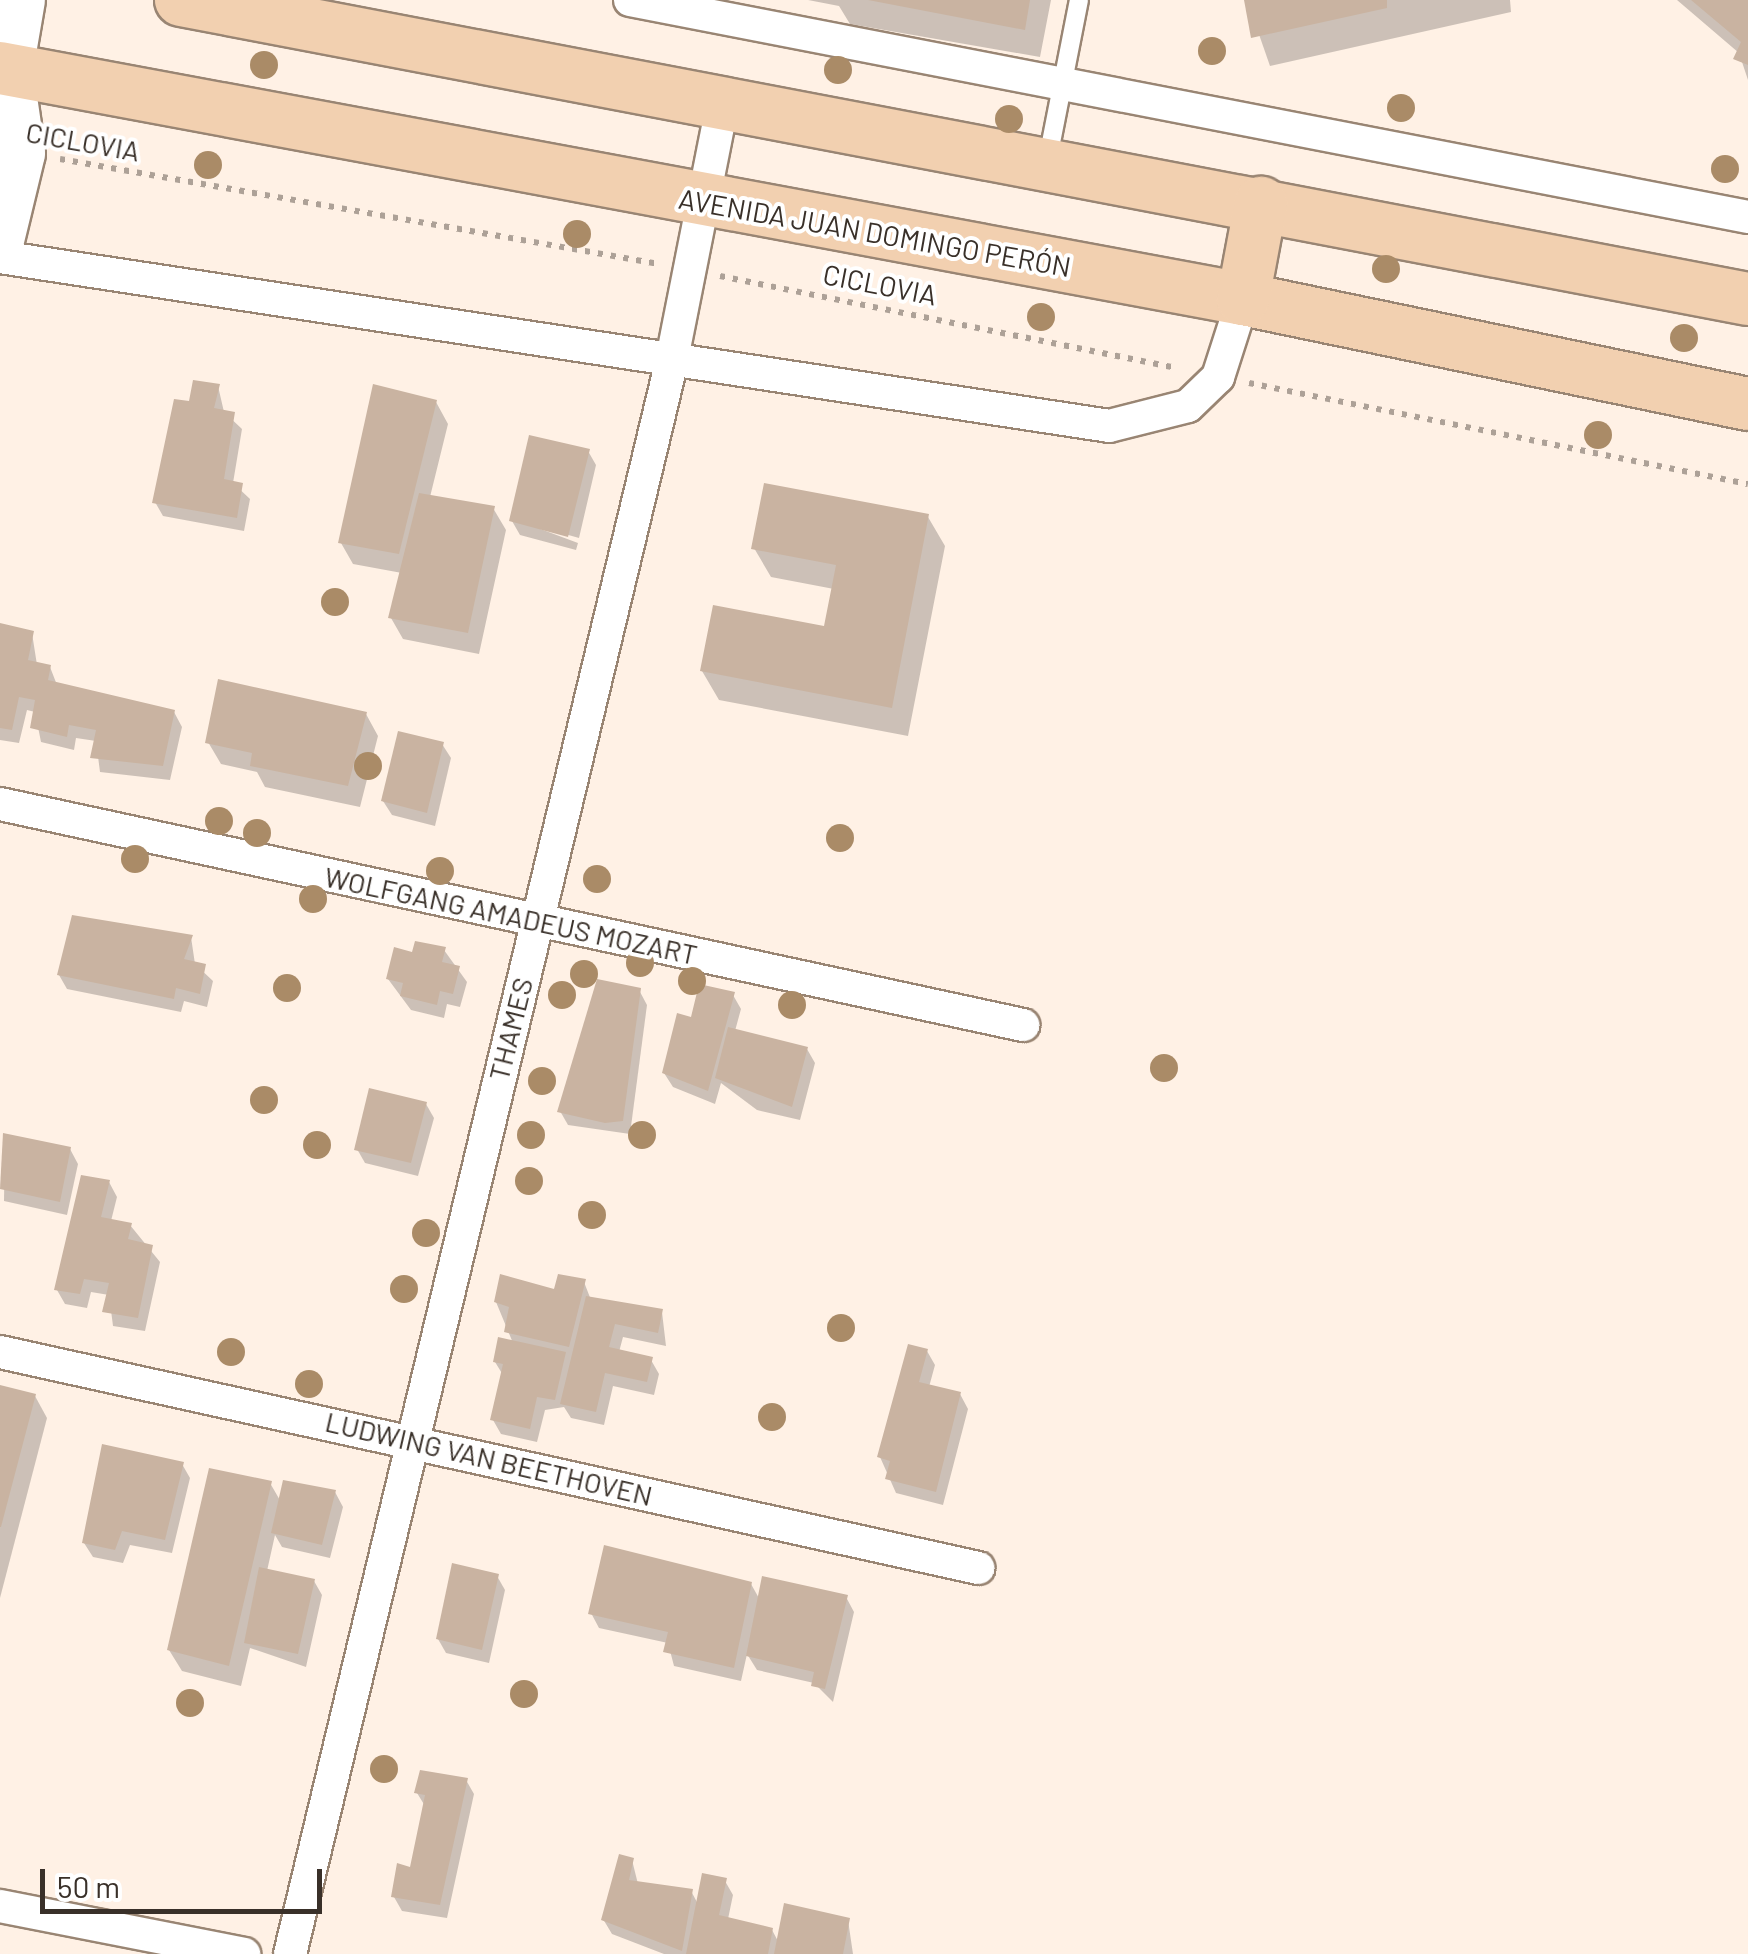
<!DOCTYPE html>
<meta charset="utf-8">
<style>
body{margin:0}
#map{position:relative;width:1748px;height:1954px;overflow:hidden;background:#fff1e5;font-family:Barlow,sans-serif}
div>[style]{position:absolute}
[style*='--x']{left:calc(var(--x)*1px);top:calc(var(--y)*1px);width:calc(var(--w)*1px);rotate:calc(var(--a)*1deg)}
.shadow>*{inset:0;background:#0003}
.building>*{inset:0;background:#c9b3a1}
.path>*{height:6px;margin-top:-3px;transform-origin:0;background:repeating-linear-gradient(90deg,#ada197 0 5px,transparent 0 13px)}
.roads{filter:drop-shadow(2px 0 #998573) drop-shadow(-2px 0 #998573) drop-shadow(0 2px #998573) drop-shadow(0 -2px #998573)}
.lane>*{height:18px;margin:-9px;padding:0 9px;transform-origin:9px;border-radius:9px;background:#fff}
.street>*{height:32px;margin:-16px;padding:0 16px;transform-origin:16px;border-radius:16px;background:#fff}
.secondary>*{height:48px;margin:-24px;padding:0 24px;transform-origin:24px;border-radius:24px;background:#fff}
.primary>*{height:52px;margin:-26px;padding:0 26px;transform-origin:26px;border-radius:26px;background:#f2d0b0}
.trees>*{width:28px;height:28px;margin:-14px;border-radius:50%;background:#aa8b67}
span{translate:-50% -50%;white-space:nowrap;text-align:center;line-height:1.15;-webkit-text-stroke:8px #fff;paint-order:stroke}
.street-label{font-size:28px;color:#393029}
.scale{position:absolute;left:40px;top:1869px;width:282px;height:45px;box-sizing:border-box;border:5px solid #393029;border-top:0;padding-left:12px;font-size:30px;line-height:35px;white-space:nowrap;color:#393029;-webkit-text-stroke:8px #fff;paint-order:stroke}
</style>
<div id="map">
<div class="shadow">
<div style="clip-path:polygon(808px 0,1051px 0,1040px 57px,850px 24px,839px 6px)"></div>
<div style="clip-path:polygon(1247px 0,1510px 0,1511px 12px,1270px 66px)"></div>
<div style="clip-path:polygon(1748px 0,1748px 80px,1739px 53px,1677px 0)"></div>
<div style="clip-path:polygon(218px 386px,224px 412px,242px 429px,233px 483px,250px 499px,244px 531px,163px 516px,155px 502px,191px 404px)"></div>
<div style="clip-path:polygon(436px 402px,448px 424px,430px 497px,493px 508px,506px 530px,479px 654px,403px 639px,391px 618px,402px 573px,353px 564px,341px 543px)"></div>
<div style="clip-path:polygon(588px 451px,596px 465px,579px 538px,519px 521px,578px 543px,576px 550px,520px 535px,512px 521px)"></div>
<div style="clip-path:polygon(928px 517px,945px 546px,908px 736px,719px 700px,702px 671px,826px 629px,834px 589px,771px 577px,754px 548px)"></div>
<div style="clip-path:polygon(0 625px,32px 633px,37px 665px,50px 667px,57px 685px,174px 712px,182px 727px,170px 780px,100px 772px,96px 741px,76px 738px,74px 750px,41px 742px,35px 712px,27px 710px,19px 743px,0 740px)"></div>
<div style="clip-path:polygon(366px 714px,378px 736px,360px 807px,265px 787px,257px 772px,221px 764px,208px 742px)"></div>
<div style="clip-path:polygon(442px 744px,451px 758px,435px 826px,392px 815px,383px 801px)"></div>
<div style="clip-path:polygon(191px 937px,195px 964px,213px 981px,207px 1007px,184px 1001px,181px 1012px,67px 989px,59px 975px)"></div>
<div style="clip-path:polygon(444px 950px,467px 982px,460px 1007px,447px 1004px,444px 1018px,411px 1010px,388px 979px,414px 955px)"></div>
<div style="clip-path:polygon(639px 990px,647px 1005px,630px 1134px,568px 1125px,560px 1111px)"></div>
<div style="clip-path:polygon(733px 995px,741px 1009px,735px 1031px,807px 1049px,815px 1063px,800px 1120px,757px 1110px,721px 1083px,715px 1104px,673px 1087px,664px 1073px,693px 1020px)"></div>
<div style="clip-path:polygon(426px 1104px,434px 1118px,418px 1176px,365px 1163px,357px 1149px)"></div>
<div style="clip-path:polygon(5px 1136px,70px 1149px,78px 1164px,67px 1215px,4px 1201px)"></div>
<div style="clip-path:polygon(109px 1182px,117px 1197px,111px 1221px,130px 1225px,160px 1262px,145px 1331px,113px 1326px,109px 1295px,91px 1292px,87px 1308px,65px 1304px,57px 1290px)"></div>
<div style="clip-path:polygon(584px 1282px,591px 1300px,662px 1312px,666px 1346px,623px 1337px,619px 1352px,651px 1360px,659px 1374px,654px 1395px,613px 1386px,604px 1425px,571px 1418px,564px 1407px,545px 1410px,537px 1442px,501px 1434px,493px 1420px,503px 1375px,495px 1362px,513px 1343px,496px 1302px)"></div>
<div style="clip-path:polygon(927px 1351px,935px 1365px,929px 1387px,960px 1394px,968px 1409px,943px 1505px,896px 1493px,880px 1457px)"></div>
<div style="clip-path:polygon(0 1387px,35px 1396px,47px 1418px,0 1598px)"></div>
<div style="clip-path:polygon(182px 1464px,190px 1478px,172px 1553px,130px 1545px,123px 1563px,93px 1557px,84px 1543px)"></div>
<div style="clip-path:polygon(270px 1483px,281px 1502px,335px 1492px,343px 1507px,330px 1558px,282px 1547px,275px 1535px,267px 1571px,314px 1581px,322px 1595px,306px 1667px,250px 1648px,241px 1686px,182px 1671px,169px 1650px)"></div>
<div style="clip-path:polygon(497px 1576px,505px 1590px,489px 1663px,446px 1653px,438px 1639px)"></div>
<div style="clip-path:polygon(751px 1584px,760px 1600px,846px 1597px,854px 1612px,833px 1702px,814px 1683px,757px 1670px,747px 1654px,741px 1681px,674px 1666px,668px 1643px,599px 1628px,591px 1613px)"></div>
<div style="clip-path:polygon(466px 1780px,474px 1794px,447px 1918px,402px 1911px,394px 1897px,412px 1870px,425px 1806px,417px 1793px)"></div>
<div style="clip-path:polygon(632px 1860px,638px 1884px,691px 1891px,698px 1904px,725px 1881px,733px 1895px,728px 1919px,772px 1930px,779px 1943px,848px 1920px,853px 1954px,664px 1954px,612px 1934px,603px 1919px)"></div>
</div>
<div class="building">
<div style="clip-path:polygon(868px 0,1030px 0,1025px 30px)"></div>
<div style="clip-path:polygon(1244px 0,1387px 0,1387px 8px,1251px 38px)"></div>
<div style="clip-path:polygon(1691px 0,1748px 0,1748px 65px,1733px 59px,1741px 42px)"></div>
<div style="clip-path:polygon(193px 380px,220px 384px,214px 408px,235px 412px,224px 479px,243px 483px,237px 518px,152px 503px,174px 399px,189px 401px)"></div>
<div style="clip-path:polygon(373px 384px,437px 400px,399px 554px,338px 543px)"></div>
<div style="clip-path:polygon(529px 435px,590px 449px,568px 537px,509px 521px)"></div>
<div style="clip-path:polygon(764px 483px,929px 514px,892px 708px,700px 671px,713px 605px,824px 626px,836px 565px,751px 549px)"></div>
<div style="clip-path:polygon(419px 493px,495px 506px,468px 633px,388px 618px)"></div>
<div style="clip-path:polygon(0 623px,34px 631px,28px 660px,51px 665px,48px 680px,175px 710px,163px 766px,90px 758px,96px 730px,69px 725px,67px 737px,30px 728px,35px 700px,19px 697px,12px 730px,0 728px)"></div>
<div style="clip-path:polygon(218px 679px,367px 712px,348px 786px,250px 766px,252px 753px,205px 743px)"></div>
<div style="clip-path:polygon(398px 731px,444px 742px,427px 813px,381px 801px)"></div>
<div style="clip-path:polygon(72px 915px,193px 935px,184px 959px,206px 964px,200px 994px,176px 988px,174px 999px,57px 975px)"></div>
<div style="clip-path:polygon(415px 941px,446px 947px,442px 962px,460px 966px,453px 994px,440px 991px,437px 1005px,400px 996px,403px 983px,386px 979px,394px 947px,412px 952px)"></div>
<div style="clip-path:polygon(597px 979px,641px 988px,623px 1121px,605px 1123px,557px 1112px)"></div>
<div style="clip-path:polygon(699px 984px,735px 992px,708px 1091px,662px 1073px,677px 1013px,691px 1017px)"></div>
<div style="clip-path:polygon(728px 1027px,808px 1047px,792px 1107px,715px 1078px)"></div>
<div style="clip-path:polygon(369px 1088px,427px 1102px,411px 1163px,354px 1150px)"></div>
<div style="clip-path:polygon(3px 1133px,71px 1147px,60px 1202px,0 1189px)"></div>
<div style="clip-path:polygon(81px 1175px,110px 1180px,101px 1217px,132px 1223px,128px 1239px,153px 1245px,138px 1318px,102px 1312px,109px 1283px,84px 1279px,80px 1294px,54px 1290px)"></div>
<div style="clip-path:polygon(500px 1274px,554px 1289px,558px 1274px,586px 1279px,569px 1347px,504px 1332px,509px 1307px,494px 1302px)"></div>
<div style="clip-path:polygon(586px 1296px,663px 1309px,658px 1333px,615px 1324px,609px 1347px,653px 1357px,647px 1382px,605px 1373px,596px 1412px,560px 1404px)"></div>
<div style="clip-path:polygon(498px 1337px,566px 1352px,555px 1400px,537px 1397px,530px 1429px,490px 1420px,503px 1364px,493px 1362px)"></div>
<div style="clip-path:polygon(908px 1344px,928px 1349px,919px 1382px,961px 1392px,936px 1492px,885px 1479px,890px 1461px,877px 1457px)"></div>
<div style="clip-path:polygon(0 1385px,36px 1394px,1px 1527px,0 1527px)"></div>
<div style="clip-path:polygon(102px 1444px,184px 1462px,165px 1540px,122px 1531px,115px 1550px,82px 1543px)"></div>
<div style="clip-path:polygon(209px 1468px,272px 1481px,229px 1666px,167px 1650px)"></div>
<div style="clip-path:polygon(283px 1480px,336px 1490px,322px 1545px,271px 1533px)"></div>
<div style="clip-path:polygon(604px 1545px,752px 1582px,734px 1668px,663px 1652px,668px 1632px,588px 1614px)"></div>
<div style="clip-path:polygon(452px 1563px,499px 1574px,482px 1650px,436px 1639px)"></div>
<div style="clip-path:polygon(259px 1567px,315px 1579px,298px 1654px,244px 1643px)"></div>
<div style="clip-path:polygon(762px 1576px,848px 1595px,825px 1689px,811px 1686px,814px 1672px,746px 1656px)"></div>
<div style="clip-path:polygon(420px 1770px,468px 1778px,440px 1905px,391px 1897px,397px 1863px,410px 1867px,425px 1795px,414px 1793px)"></div>
<div style="clip-path:polygon(619px 1854px,634px 1858px,629px 1880px,693px 1889px,682px 1951px,601px 1920px)"></div>
<div style="clip-path:polygon(702px 1873px,727px 1878px,719px 1915px,773px 1928px,768px 1954px,686px 1954px)"></div>
<div style="clip-path:polygon(784px 1903px,850px 1918px,843px 1954px,774px 1954px)"></div>
</div>
<div class="path">
<div style="--x:60;--y:159;--w:608;--a:9.94"></div>
<div style="--x:720;--y:276;--w:467;--a:11.4"></div>
<div style="--x:1249;--y:383;--w:509;--a:11.44"></div>
</div>
<div class="roads">
<div class="lane">
<div style="--x:1047;--y:163;--w:166;--a:-78.9"></div>
</div>
<div class="street">
<div style="--x:630;--y:0;--w:1139;--a:10.98"></div>
<div style="--x:0;--y:257;--w:1122;--a:8.66"></div>
<div style="--x:1109;--y:426;--w:81;--a:-14.2"></div>
<div style="--x:1188;--y:406;--w:42;--a:-44"></div>
<div style="--x:1218;--y:377;--w:82;--a:-72.2"></div>
<div style="--x:0;--y:804;--w:1047;--a:12.19"></div>
<div style="--x:0;--y:1352;--w:1002;--a:12.45"></div>
<div style="--x:0;--y:1906;--w:249;--a:11.1"></div>
<div style="--x:290;--y:1954;--w:1635;--a:-76.52"></div>
<div style="--x:671;--y:364;--w:267;--a:-78.8"></div>
</div>
<div class="secondary">
<div style="--x:0;--y:240;--w:89;--a:-76.4"></div>
<div style="--x:21;--y:153;--w:84;--a:-98.2"></div>
<div style="--x:9;--y:70;--w:71;--a:-80.3"></div>
</div>
<div class="primary">
<div style="--x:181;--y:0;--w:1595;--a:10.8"></div>
<div style="--x:0;--y:68;--w:1264;--a:10.53"></div>
<div style="--x:1243;--y:299;--w:516;--a:11.75"></div>
<div style="--x:1243;--y:299;--w:98;--a:-79.4"></div>
</div>
</div>
<div class="trees">
<div style="left:1212px;top:51px"></div>
<div style="left:264px;top:65px"></div>
<div style="left:838px;top:70px"></div>
<div style="left:1401px;top:108px"></div>
<div style="left:1009px;top:119px"></div>
<div style="left:208px;top:165px"></div>
<div style="left:1725px;top:169px"></div>
<div style="left:577px;top:234px"></div>
<div style="left:1386px;top:269px"></div>
<div style="left:1041px;top:317px"></div>
<div style="left:1684px;top:338px"></div>
<div style="left:1598px;top:435px"></div>
<div style="left:335px;top:602px"></div>
<div style="left:368px;top:766px"></div>
<div style="left:219px;top:821px"></div>
<div style="left:257px;top:833px"></div>
<div style="left:840px;top:838px"></div>
<div style="left:135px;top:859px"></div>
<div style="left:440px;top:871px"></div>
<div style="left:597px;top:879px"></div>
<div style="left:313px;top:899px"></div>
<div style="left:640px;top:963px"></div>
<div style="left:584px;top:974px"></div>
<div style="left:692px;top:981px"></div>
<div style="left:287px;top:988px"></div>
<div style="left:562px;top:995px"></div>
<div style="left:792px;top:1005px"></div>
<div style="left:1164px;top:1068px"></div>
<div style="left:542px;top:1081px"></div>
<div style="left:264px;top:1100px"></div>
<div style="left:531px;top:1135px"></div>
<div style="left:642px;top:1135px"></div>
<div style="left:317px;top:1145px"></div>
<div style="left:529px;top:1181px"></div>
<div style="left:592px;top:1215px"></div>
<div style="left:426px;top:1233px"></div>
<div style="left:404px;top:1289px"></div>
<div style="left:841px;top:1328px"></div>
<div style="left:231px;top:1352px"></div>
<div style="left:309px;top:1384px"></div>
<div style="left:772px;top:1417px"></div>
<div style="left:524px;top:1694px"></div>
<div style="left:190px;top:1703px"></div>
<div style="left:384px;top:1769px"></div>
</div>
<div class="street-label">
<span style="left:83px;top:141px;rotate:10deg">CICLOVIA</span>
<span style="left:875px;top:232px;rotate:10deg">AVENIDA JUAN DOMINGO PERÓN</span>
<span style="left:880px;top:284px;rotate:11deg">CICLOVIA</span>
<span style="left:511px;top:915px;rotate:12deg">WOLFGANG AMADEUS MOZART</span>
<span style="left:510px;top:1029px;rotate:-76deg">THAMES</span>
<span style="left:489px;top:1458px;rotate:13deg">LUDWING VAN BEETHOVEN</span>
</div>
<div class="scale">50 m</div>
</div>
